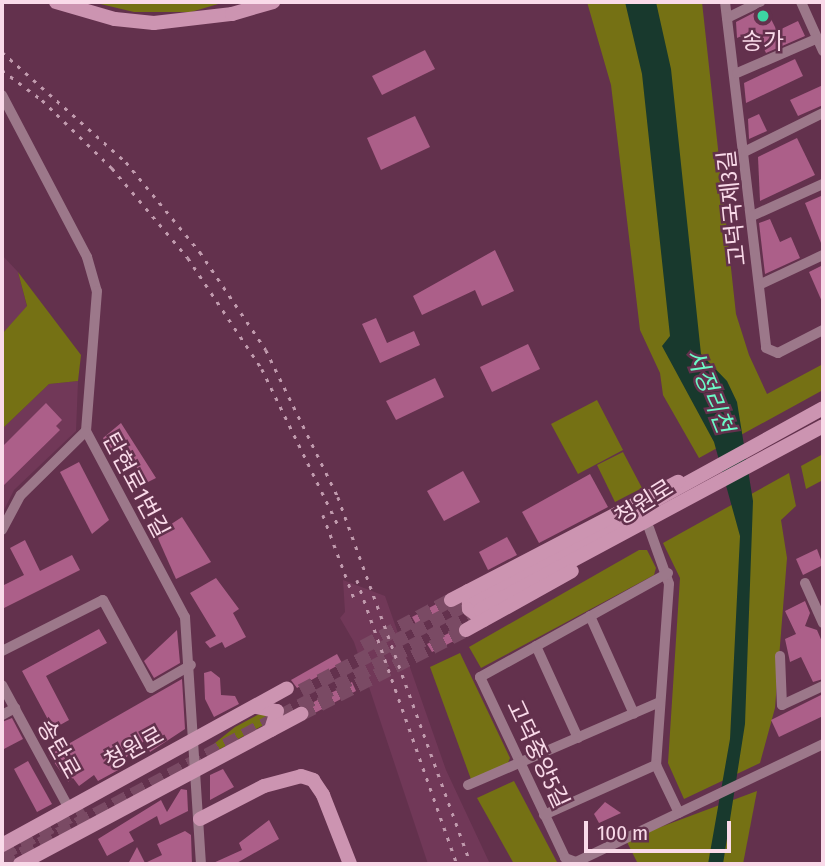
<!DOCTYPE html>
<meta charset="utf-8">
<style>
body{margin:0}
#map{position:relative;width:825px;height:866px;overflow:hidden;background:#63314d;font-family:"Fira Sans Condensed","Noto Sans KR",sans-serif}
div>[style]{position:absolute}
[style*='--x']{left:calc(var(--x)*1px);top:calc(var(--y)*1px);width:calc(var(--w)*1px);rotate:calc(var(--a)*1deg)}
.built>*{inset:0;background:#713858}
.green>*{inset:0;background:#757114}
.water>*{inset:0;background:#18392d}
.building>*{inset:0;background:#ac5f89}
.secondary-tunnel>*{height:14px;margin-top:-7px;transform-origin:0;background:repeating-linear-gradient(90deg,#7a4a64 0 14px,transparent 0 21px)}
.street>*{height:10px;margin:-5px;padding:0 5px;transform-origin:5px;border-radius:5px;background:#9c788a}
.secondary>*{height:14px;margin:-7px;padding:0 7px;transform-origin:7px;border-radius:7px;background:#cc94b1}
.rail>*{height:2.5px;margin-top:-1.25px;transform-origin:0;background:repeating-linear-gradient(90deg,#c19bae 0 3.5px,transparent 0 10.5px)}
.dots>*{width:19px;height:19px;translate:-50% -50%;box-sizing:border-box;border:4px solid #63314d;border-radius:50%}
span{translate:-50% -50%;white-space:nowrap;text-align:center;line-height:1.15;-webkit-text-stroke:5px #63314d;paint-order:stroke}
.poi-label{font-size:23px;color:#f9dae9}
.street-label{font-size:23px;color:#f9dae9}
.water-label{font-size:24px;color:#6cfac7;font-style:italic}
.frame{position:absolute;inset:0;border:4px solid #f9dae9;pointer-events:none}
.scale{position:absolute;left:584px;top:821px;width:147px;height:32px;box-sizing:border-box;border:4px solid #f9dae9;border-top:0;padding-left:9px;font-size:21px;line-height:24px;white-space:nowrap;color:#f9dae9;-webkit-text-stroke:5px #63314d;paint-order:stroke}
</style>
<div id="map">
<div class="built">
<div style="clip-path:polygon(2px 255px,18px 272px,27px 307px,2px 334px)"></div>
<div style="clip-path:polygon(78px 381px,76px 431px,14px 490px,2px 514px,2px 429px,49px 384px)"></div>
<div style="clip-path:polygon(343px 580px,385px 596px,446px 770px,490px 864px,428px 864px,354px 642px,340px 618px,345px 612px)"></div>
</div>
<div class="green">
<div style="clip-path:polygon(92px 2px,225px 2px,191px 12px,134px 12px)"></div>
<div style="clip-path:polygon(587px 2px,702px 2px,736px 314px,749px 355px,767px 394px,823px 364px,823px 390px,699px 458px,663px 395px,660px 373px,640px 330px,611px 85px)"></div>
<div style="clip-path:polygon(18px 272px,81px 355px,78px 381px,49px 384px,2px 429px,2px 334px,27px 306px)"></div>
<div style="clip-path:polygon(597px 400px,623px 450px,578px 474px,551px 424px)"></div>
<div style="clip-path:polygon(623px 452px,642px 488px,615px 502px,597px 465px)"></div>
<div style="clip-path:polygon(823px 454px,823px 480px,806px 489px,801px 466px)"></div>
<div style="clip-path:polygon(789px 473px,796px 506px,781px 520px,787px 558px,775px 708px,760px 763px,684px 799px,668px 763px,680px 578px,663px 543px)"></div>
<div style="clip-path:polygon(639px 550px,647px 550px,656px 568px,654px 575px,481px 668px,469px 647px)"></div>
<div style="clip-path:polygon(460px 653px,510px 758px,506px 768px,472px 782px,430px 667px)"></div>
<div style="clip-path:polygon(263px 712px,270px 715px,269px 722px,209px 755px,210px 747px,235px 727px)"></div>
<div style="clip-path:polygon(514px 781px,558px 864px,514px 864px,477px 798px)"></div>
<div style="clip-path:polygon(757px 791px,743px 864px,638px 864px,626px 840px)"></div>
</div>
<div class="water">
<div style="clip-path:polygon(625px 2px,656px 2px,671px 69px,701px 354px,727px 381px,737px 402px,753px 501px,745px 724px,723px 864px,708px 864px,730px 739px,740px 536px,714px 442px,662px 346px,670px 336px,642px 74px)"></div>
</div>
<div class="building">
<div style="clip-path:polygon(765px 7px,777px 31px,798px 21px,805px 36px,766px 53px,755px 30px,737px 38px,736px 22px)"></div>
<div style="clip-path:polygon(425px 50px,435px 69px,382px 95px,372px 76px)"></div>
<div style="clip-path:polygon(795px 59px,803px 76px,746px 103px,744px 83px)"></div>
<div style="clip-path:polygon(823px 85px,823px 105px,798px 116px,790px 100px)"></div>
<div style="clip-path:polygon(759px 114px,767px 131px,749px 139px,748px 119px)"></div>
<div style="clip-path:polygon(415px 116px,430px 147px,381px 170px,367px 138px)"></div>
<div style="clip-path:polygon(797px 138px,815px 175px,760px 201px,758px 157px)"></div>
<div style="clip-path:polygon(821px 196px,823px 201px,823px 248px,805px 203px)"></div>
<div style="clip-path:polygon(770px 219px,780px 242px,791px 237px,800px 258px,765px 274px,759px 223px)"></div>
<div style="clip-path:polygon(495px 250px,514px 291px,482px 306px,475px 290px,422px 315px,413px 296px)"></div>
<div style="clip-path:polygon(823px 265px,823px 304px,809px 272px)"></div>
<div style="clip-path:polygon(376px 318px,387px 343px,414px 331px,420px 345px,380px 363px,362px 324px)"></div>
<div style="clip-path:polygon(528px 344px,540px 369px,492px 392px,480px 367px)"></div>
<div style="clip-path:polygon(435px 378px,444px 397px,396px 420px,386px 401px)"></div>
<div style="clip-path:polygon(46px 403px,62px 420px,56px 426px,60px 430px,2px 487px,2px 447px)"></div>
<div style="clip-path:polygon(121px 423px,156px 478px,130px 491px,123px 477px,138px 470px,126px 445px,110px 453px,103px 438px)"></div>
<div style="clip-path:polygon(79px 462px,109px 520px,92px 534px,60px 472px)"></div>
<div style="clip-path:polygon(463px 471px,480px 502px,444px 521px,427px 491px)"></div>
<div style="clip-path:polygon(590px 474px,608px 507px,539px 543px,522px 512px)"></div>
<div style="clip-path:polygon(182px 517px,211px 562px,176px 579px,156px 534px)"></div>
<div style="clip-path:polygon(507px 537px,517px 555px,488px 570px,479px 552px)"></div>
<div style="clip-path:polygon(25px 540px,40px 571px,72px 555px,80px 570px,2px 609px,2px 586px,24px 575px,10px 548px)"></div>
<div style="clip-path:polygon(817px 549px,823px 565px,803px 575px,796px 559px)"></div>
<div style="clip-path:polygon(216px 578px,239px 609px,233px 613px,246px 637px,225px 648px,222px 642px,210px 648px,205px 642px,216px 636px,190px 593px)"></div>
<div style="clip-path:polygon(442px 601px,446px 608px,416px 624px,412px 617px)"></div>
<div style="clip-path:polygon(805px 601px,810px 613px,805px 626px,817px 630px,823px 644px,823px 679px,813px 682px,801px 657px,790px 662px,785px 639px,796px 634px,785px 611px)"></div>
<div style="clip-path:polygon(99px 629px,107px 643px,46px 676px,69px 720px,53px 729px,22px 671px)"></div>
<div style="clip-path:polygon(457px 629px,460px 638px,432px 652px,427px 644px)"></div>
<div style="clip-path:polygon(177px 630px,180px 663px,154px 678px,144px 661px)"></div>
<div style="clip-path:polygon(337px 654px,342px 663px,297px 688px,291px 680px)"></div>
<div style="clip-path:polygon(211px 671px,220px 678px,221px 695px,235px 696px,239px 704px,214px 717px,205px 699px,204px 673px)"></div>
<div style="clip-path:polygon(182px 679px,185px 729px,150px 752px,144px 741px,118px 765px,120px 769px,98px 781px,94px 775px,79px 786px,73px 778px,68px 782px,49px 755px)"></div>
<div style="clip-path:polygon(352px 682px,356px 691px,311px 715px,306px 706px)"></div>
<div style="clip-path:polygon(823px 694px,823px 716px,779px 737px,771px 720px)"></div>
<div style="clip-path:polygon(12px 718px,23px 739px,2px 750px,2px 722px)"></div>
<div style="clip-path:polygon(28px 761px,52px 804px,37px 812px,14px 769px)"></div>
<div style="clip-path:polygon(223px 769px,234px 787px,210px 800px,210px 775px)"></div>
<div style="clip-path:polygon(181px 789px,187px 790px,188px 811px,160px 825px,157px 816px,129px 832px,134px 841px,107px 856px,98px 839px,161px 800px,167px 812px)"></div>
<div style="clip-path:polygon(605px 802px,621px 813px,599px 823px,594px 814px)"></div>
<div style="clip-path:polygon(269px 820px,279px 839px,235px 864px,211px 864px,242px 850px,239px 843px)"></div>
<div style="clip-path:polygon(185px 831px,191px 835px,192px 864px,128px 864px,137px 847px,145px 863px,162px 855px,157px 844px)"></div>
</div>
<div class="secondary-tunnel">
<div style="--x:363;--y:647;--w:100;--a:-28.1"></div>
<div style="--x:301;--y:691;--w:198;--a:-27.7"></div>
<div style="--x:301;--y:714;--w:185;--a:-27"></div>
<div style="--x:2;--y:854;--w:93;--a:-29.1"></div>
<div style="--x:3;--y:864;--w:540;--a:-28.04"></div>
</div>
<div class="street">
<div style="--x:725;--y:2;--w:348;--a:83.2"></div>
<div style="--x:766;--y:348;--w:13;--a:23"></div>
<div style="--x:778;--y:353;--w:51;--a:-27.1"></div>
<div style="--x:801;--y:2;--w:54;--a:65.8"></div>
<div style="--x:727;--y:18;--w:37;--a:-26"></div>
<div style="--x:737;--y:73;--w:86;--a:-23.3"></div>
<div style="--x:2;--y:95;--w:183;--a:62.3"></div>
<div style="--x:87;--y:257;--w:35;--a:74"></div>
<div style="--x:97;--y:291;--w:140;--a:94.5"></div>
<div style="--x:86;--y:431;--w:211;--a:62"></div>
<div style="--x:185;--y:617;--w:248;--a:86.3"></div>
<div style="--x:746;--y:151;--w:86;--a:-26.3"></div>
<div style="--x:752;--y:216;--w:78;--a:-24.3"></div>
<div style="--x:759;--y:285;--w:71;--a:-25.1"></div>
<div style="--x:649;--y:528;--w:59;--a:70.3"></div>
<div style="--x:669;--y:584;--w:181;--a:94.1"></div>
<div style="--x:656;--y:765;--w:53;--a:64.4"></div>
<div style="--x:2;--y:530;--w:40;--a:-62"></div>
<div style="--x:21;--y:495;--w:91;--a:-44.6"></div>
<div style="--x:668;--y:573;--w:215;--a:151"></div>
<div style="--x:480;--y:677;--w:200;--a:64.8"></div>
<div style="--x:565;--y:858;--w:12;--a:20"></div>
<div style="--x:576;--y:862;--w:274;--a:-25.5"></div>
<div style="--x:805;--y:583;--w:44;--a:65.8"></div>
<div style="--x:590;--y:616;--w:107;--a:65.8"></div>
<div style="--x:536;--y:646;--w:101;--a:65.5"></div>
<div style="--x:2;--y:651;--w:113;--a:-26.8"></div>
<div style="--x:103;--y:600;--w:100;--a:61.4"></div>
<div style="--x:151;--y:688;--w:46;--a:-29.9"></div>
<div style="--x:780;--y:656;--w:49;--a:87.7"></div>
<div style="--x:782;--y:705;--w:45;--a:-24.9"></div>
<div style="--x:2;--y:685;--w:142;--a:61.5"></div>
<div style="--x:2;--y:715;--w:15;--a:-28"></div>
<div style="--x:468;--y:785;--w:209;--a:-23.4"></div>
<div style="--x:544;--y:815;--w:123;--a:-24.1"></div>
</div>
<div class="secondary">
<div style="--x:56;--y:2;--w:61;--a:16.1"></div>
<div style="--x:115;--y:19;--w:39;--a:6"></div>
<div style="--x:154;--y:23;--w:79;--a:-6.6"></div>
<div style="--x:232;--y:14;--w:43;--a:-16.3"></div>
<div style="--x:468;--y:591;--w:18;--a:87"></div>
<div style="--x:469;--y:609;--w:18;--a:38"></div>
<div style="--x:476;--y:599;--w:396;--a:-28.8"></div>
<div style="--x:451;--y:600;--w:256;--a:-27.5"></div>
<div style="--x:480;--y:610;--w:389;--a:-28.2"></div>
<div style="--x:466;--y:630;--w:121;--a:-29.1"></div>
<div style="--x:256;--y:707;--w:21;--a:11"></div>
<div style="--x:277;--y:711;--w:20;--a:108"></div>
<div style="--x:200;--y:819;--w:72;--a:-27.3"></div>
<div style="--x:264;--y:786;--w:38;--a:-15"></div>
<div style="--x:301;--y:776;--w:13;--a:18"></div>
<div style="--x:313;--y:780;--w:18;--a:56"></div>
<div style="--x:323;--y:795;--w:74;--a:68.6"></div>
<div style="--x:2;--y:845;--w:325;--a:-28.8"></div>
<div style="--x:20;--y:864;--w:319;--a:-28.1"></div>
</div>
<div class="rail">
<div style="--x:2;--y:52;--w:166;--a:41.6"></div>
<div style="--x:126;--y:162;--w:117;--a:50.6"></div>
<div style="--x:200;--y:252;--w:118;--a:56"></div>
<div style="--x:266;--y:350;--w:164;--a:63.9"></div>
<div style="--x:338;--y:497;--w:390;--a:70.1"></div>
<div style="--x:2;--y:70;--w:50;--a:36.9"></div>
<div style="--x:42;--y:100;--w:98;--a:44.2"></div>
<div style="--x:112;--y:168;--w:118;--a:49.8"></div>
<div style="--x:188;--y:258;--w:133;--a:56.3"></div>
<div style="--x:262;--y:369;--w:176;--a:64"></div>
<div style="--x:323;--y:515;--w:89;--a:69.5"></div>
<div style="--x:357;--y:580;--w:301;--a:70.6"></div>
</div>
<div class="dots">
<div style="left:763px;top:16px;background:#3dd4a3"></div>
</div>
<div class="poi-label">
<span style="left:763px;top:41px">송가</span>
</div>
<div class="street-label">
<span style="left:732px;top:208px;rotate:-96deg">고덕국제3길</span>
<span style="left:136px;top:485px;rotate:62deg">탄현로1번길</span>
<span style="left:644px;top:502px;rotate:-32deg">청원로</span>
<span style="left:134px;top:748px;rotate:-29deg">청원로</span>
<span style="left:59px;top:749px;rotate:61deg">송탄로</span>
<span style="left:538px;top:754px;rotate:65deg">고덕중앙5길</span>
</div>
<div class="water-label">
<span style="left:709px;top:391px;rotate:68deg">서정리천</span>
</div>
<div class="frame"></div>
<div class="scale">100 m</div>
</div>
